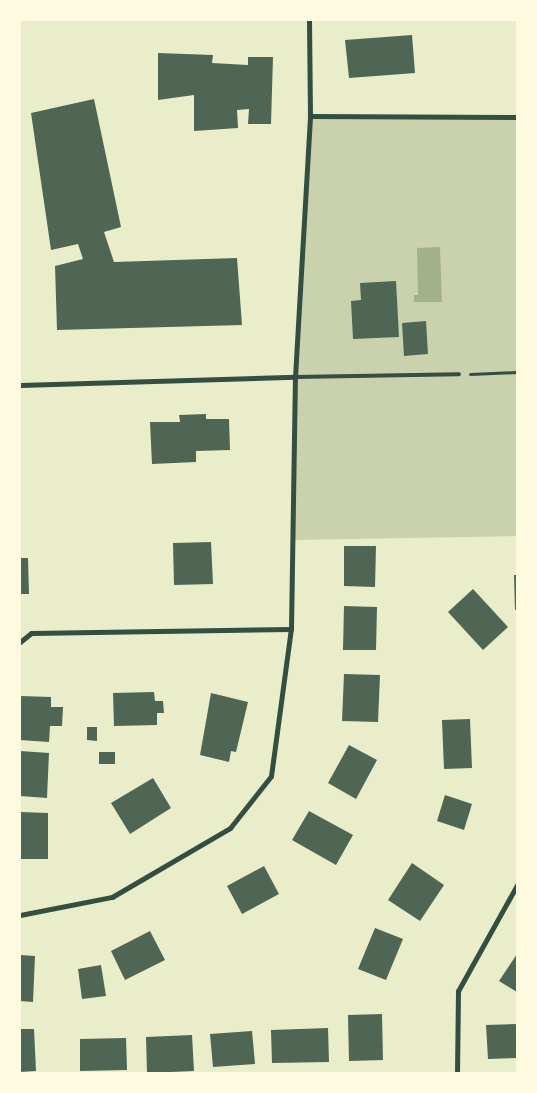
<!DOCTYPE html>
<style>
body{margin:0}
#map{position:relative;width:537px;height:1093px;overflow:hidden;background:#e9edc9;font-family:Karla,sans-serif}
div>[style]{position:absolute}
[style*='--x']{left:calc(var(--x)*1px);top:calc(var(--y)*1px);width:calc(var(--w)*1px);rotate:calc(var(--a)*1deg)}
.green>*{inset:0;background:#cad2ad}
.water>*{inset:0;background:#a3b18a}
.building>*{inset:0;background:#4f6655}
.path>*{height:3px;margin:-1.5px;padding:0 1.5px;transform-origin:1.5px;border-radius:1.5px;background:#344e41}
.service>*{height:4px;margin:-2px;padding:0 2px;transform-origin:2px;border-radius:2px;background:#344e41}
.minor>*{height:5px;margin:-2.5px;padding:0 2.5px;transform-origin:2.5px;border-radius:2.5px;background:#344e41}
span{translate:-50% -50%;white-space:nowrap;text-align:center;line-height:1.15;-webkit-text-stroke:4px #fefae0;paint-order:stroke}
.frame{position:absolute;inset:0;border:21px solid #fefae0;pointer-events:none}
</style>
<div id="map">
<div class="green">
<div style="clip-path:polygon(310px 116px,517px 117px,517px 536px,293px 540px,295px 377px)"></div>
</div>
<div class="water">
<div style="clip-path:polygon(440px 247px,442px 302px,414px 302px,414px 295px,418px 295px,417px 248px)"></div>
</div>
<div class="building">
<div style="clip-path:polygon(412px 35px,415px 73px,349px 78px,345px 40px)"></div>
<div style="clip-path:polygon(158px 53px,213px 55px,212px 63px,248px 65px,248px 57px,273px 57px,271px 124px,248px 124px,249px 109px,237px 110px,238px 128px,194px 131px,194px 95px,158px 100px)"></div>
<div style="clip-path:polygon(94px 99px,121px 227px,104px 232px,114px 262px,237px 258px,242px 325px,57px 330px,55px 266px,83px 259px,78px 244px,51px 250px,31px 113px)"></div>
<div style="clip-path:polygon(396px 281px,399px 337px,353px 339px,351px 301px,361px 300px,360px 283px)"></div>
<div style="clip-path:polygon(426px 321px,428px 354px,404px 356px,402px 323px)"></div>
<div style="clip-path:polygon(206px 414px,206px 419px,229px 419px,230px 450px,196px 451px,196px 462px,152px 464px,150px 422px,180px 422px,179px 415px)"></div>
<div style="clip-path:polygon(211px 542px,213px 584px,174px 585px,173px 543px)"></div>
<div style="clip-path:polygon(344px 546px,376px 546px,375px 587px,344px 586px)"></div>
<div style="clip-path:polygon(20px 558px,28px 558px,29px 594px,20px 594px)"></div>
<div style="clip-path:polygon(514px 575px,517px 575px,517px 610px,515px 610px)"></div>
<div style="clip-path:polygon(473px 589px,508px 627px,483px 650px,448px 612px)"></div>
<div style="clip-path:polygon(344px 606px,377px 607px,376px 650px,343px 650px)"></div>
<div style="clip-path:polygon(344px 674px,380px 675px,378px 722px,342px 721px)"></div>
<div style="clip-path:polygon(154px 692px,155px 701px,163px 701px,164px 713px,157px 713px,157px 725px,114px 726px,113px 693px)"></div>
<div style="clip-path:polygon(211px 693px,248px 702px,236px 752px,231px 751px,229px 762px,200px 755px)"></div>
<div style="clip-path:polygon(20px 696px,51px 697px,51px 707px,63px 707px,62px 726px,50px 726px,49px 742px,20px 740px)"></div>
<div style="clip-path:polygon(470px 719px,472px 768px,444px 769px,442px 720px)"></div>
<div style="clip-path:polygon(87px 727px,97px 727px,97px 741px,87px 740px)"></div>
<div style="clip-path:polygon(349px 745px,377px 760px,356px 799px,328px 783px)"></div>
<div style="clip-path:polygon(20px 751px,49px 753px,47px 798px,20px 796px)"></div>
<div style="clip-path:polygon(99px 752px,115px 752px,115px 764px,99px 764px)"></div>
<div style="clip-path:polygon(153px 778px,171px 808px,130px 834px,111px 803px)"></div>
<div style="clip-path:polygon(445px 795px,472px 804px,464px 830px,437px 821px)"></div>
<div style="clip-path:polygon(309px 811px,353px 835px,336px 865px,292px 840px)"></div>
<div style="clip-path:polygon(20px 812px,48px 813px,48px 859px,20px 859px)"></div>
<div style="clip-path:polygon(412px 863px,444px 885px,420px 921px,388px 900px)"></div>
<div style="clip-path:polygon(264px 866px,279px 894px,242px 914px,227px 886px)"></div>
<div style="clip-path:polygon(375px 928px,403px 939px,386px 980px,358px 969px)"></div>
<div style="clip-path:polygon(150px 931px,165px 960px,125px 980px,111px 951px)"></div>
<div style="clip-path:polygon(517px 954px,517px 992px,499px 981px)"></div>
<div style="clip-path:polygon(20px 955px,35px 956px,33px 1002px,20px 1001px)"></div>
<div style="clip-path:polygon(101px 965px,106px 996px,82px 999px,78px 969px)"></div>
<div style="clip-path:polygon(382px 1014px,383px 1060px,349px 1061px,348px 1015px)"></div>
<div style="clip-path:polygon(517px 1024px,517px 1058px,488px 1059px,486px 1025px)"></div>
<div style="clip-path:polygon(328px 1028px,329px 1062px,272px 1063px,271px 1030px)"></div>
<div style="clip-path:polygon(20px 1029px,34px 1029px,36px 1071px,20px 1072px)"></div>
<div style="clip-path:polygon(252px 1031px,255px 1064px,213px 1067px,210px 1034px)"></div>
<div style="clip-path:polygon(192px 1035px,194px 1071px,147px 1073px,146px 1037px)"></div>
<div style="clip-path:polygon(126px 1038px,127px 1070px,80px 1071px,80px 1039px)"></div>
</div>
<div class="path">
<div style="--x:470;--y:374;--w:47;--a:-2.4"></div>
</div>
<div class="service">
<div style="--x:295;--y:377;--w:164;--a:-1"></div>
</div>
<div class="minor">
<div style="--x:310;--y:116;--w:207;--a:0.3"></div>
<div style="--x:20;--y:385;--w:275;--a:-1.7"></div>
<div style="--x:20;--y:642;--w:14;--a:-39"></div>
<div style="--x:31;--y:633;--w:260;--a:-0.9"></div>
<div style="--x:20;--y:915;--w:94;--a:-11.1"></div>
<div style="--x:112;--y:897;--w:137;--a:-30.3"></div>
<div style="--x:230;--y:828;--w:66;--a:-51.7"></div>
<div style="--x:271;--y:776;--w:148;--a:-82.3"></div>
<div style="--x:291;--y:629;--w:252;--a:-89.1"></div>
<div style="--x:295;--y:377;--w:261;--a:-86.7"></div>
<div style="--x:310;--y:116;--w:96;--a:-90.6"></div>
<div style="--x:457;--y:1073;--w:82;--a:-89.3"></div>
<div style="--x:458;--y:991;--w:121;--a:-60.9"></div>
</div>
<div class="frame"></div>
</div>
